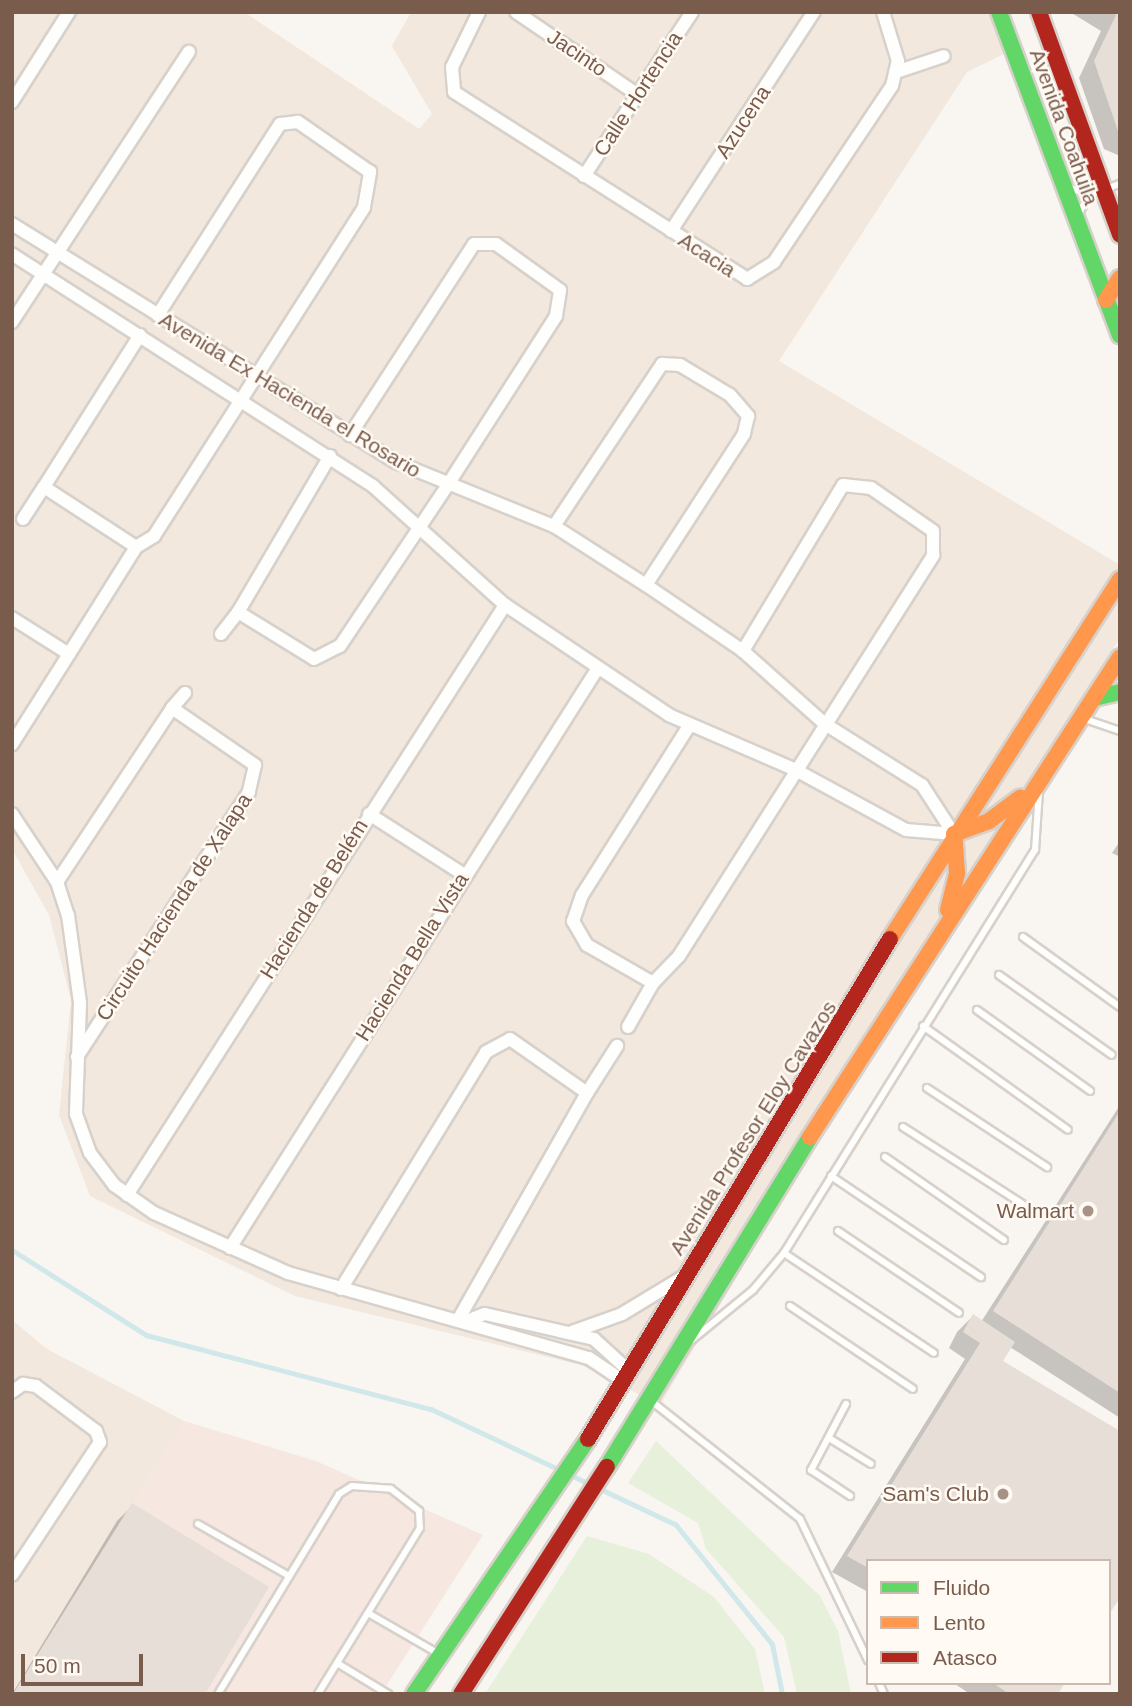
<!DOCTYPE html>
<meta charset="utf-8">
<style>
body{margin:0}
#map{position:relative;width:1132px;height:1706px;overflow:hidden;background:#f9f5f0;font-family:Helvetica,sans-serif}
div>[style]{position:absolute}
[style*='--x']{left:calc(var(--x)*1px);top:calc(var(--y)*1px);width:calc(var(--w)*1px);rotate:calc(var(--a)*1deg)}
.residential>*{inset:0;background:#f2e8de}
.commercial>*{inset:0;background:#f6e8e1}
.green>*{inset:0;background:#e7f0db}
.shadow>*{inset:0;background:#0003}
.stream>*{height:5px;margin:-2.5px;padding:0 2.5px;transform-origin:2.5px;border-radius:2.5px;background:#d0e8ea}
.building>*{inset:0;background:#e6ded7}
.roads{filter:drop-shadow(2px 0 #d7d1cb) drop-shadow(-2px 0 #d7d1cb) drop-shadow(0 2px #d7d1cb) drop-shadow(0 -2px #d7d1cb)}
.lane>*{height:6px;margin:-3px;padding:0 3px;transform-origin:3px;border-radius:3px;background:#fefefd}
.street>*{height:12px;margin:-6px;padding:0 6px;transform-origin:6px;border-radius:6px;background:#fefefd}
.fast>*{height:16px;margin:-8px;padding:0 8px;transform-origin:8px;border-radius:8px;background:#63d668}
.slow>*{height:16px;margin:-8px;padding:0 8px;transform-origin:8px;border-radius:8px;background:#ff974d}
.jam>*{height:16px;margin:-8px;padding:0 8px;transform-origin:8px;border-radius:8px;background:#b3261e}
.dots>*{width:19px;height:19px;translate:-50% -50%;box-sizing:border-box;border:4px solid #fffaf3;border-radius:50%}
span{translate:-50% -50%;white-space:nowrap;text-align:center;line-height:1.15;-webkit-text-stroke:5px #fffaf3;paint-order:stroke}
.street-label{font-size:21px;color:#7a5c4d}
.poi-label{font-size:21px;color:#7a5c4d}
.right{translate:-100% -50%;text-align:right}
.frame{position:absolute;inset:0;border:14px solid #7a5c4d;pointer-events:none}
.legend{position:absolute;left:866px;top:1559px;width:245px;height:126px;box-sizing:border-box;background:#fffaf3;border:2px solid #cabbb1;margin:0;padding:9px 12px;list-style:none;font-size:21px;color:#7a5c4d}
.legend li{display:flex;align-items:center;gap:14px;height:35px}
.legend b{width:35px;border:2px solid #cabbb1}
.scale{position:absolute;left:21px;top:1654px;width:122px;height:32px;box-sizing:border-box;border:4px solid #7a5c4d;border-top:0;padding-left:9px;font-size:21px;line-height:24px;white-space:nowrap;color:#7a5c4d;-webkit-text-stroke:5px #fffaf3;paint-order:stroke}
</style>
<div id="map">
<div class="residential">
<div style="clip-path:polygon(12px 12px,244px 12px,419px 129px,432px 114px,392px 46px,411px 12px,991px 12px,1004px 54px,967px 72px,779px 361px,1120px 565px,1120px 637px,660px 1405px,581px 1365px,295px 1296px,90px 1196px,59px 1115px,71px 1000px,49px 915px,12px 849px)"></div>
<div style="clip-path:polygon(12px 1320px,47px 1349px,184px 1421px,23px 1694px,12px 1694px)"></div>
</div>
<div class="commercial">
<div style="clip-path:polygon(184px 1421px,316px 1461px,483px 1535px,381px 1694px,13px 1694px)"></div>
</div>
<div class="green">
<div style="clip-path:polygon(656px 1441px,820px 1596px,838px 1631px,851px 1694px,797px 1694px,784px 1637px,706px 1549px,698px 1523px,628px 1483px)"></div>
<div style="clip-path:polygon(587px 1536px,649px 1554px,714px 1597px,755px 1649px,765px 1694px,485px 1694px)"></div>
</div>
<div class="shadow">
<div style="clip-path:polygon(1070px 12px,1120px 12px,1120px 156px,1104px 149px,1079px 78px,1101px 31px)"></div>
<div style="clip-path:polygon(1120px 841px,1120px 857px,1112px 853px)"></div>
<div style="clip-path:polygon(1120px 1105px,1120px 1418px,1010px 1347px,1001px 1361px,1109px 1561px,868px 1561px,868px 1592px,832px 1572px,965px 1359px,949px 1348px,957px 1332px,973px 1316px,981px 1322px)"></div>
<div style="clip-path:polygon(133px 1505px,203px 1694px,12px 1694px,117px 1521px)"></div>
<div style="clip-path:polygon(1063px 1683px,1056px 1694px,970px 1694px,955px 1684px)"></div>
</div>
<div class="stream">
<div style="--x:12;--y:1250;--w:159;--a:32.4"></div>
<div style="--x:146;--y:1335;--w:294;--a:14.6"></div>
<div style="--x:431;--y:1409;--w:271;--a:25.3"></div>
<div style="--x:676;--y:1525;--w:153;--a:51.1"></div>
<div style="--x:772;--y:1644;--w:51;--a:78.7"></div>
</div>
<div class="building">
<div style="clip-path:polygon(1111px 12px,1120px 12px,1119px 134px,1094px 61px,1116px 15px)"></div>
<div style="clip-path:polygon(1120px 1111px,1120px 1393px,993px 1311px)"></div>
<div style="clip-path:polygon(973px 1314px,1015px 1342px,1003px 1361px,1120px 1431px,1120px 1598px,1109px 1614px,1109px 1561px,868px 1561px,868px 1568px,847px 1556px,980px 1343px,963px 1332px)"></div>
<div style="clip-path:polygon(132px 1503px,269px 1587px,205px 1694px,13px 1694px)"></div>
<div style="clip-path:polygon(993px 1683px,1065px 1683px,1058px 1694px,1009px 1694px)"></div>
</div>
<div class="roads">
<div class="lane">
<div style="--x:1068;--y:187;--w:22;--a:21"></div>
<div style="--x:1089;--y:195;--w:33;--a:-20"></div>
<div style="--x:1078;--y:215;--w:23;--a:-61"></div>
<div style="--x:1082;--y:718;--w:40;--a:18.9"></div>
<div style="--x:1023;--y:937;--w:120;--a:35.8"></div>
<div style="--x:999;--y:975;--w:138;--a:35.3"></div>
<div style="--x:977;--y:1010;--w:139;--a:35.6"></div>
<div style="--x:923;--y:1026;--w:178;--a:35.6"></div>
<div style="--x:927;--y:1088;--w:144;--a:33.4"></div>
<div style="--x:903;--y:1127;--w:144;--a:32.8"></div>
<div style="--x:885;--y:1157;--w:145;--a:34.9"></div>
<div style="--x:831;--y:1176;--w:181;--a:34"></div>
<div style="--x:838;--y:1231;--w:146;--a:34.1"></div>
<div style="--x:784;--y:1253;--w:180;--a:33.7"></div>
<div style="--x:790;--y:1306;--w:148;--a:34"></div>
<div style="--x:687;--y:1344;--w:85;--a:-39.3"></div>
<div style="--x:753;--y:1290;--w:48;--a:-50"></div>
<div style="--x:784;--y:1253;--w:475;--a:-58.1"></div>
<div style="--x:1035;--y:850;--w:59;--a:-86.1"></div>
<div style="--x:650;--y:1400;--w:191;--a:38.4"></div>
<div style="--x:800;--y:1519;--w:157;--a:64.3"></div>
<div style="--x:846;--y:1404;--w:75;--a:117.9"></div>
<div style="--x:811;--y:1470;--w:47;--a:33.7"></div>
<div style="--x:829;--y:1438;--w:49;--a:31.8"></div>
<div style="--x:198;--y:1524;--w:105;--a:29.7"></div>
<div style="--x:368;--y:1613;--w:82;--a:30"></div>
<div style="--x:337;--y:1663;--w:60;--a:31.3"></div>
<div style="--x:879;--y:1683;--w:12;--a:66"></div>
<div style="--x:218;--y:1694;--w:234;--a:-58.8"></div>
<div style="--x:339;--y:1494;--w:15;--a:-32"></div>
<div style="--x:352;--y:1486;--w:39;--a:4"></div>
<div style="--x:391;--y:1489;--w:36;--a:38"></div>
<div style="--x:419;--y:1511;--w:17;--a:87"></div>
<div style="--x:420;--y:1528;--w:195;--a:121.6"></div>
</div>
<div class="street">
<div style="--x:479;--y:12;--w:61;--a:116.1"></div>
<div style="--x:452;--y:67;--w:25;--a:85"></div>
<div style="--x:454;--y:92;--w:348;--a:32.5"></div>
<div style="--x:747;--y:279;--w:32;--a:-32"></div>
<div style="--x:774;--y:262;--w:212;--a:-56.2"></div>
<div style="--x:892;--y:86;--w:26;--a:-77"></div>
<div style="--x:898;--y:61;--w:51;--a:-107"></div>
<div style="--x:516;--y:12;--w:148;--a:34.2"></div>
<div style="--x:899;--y:71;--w:47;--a:-18.4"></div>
<div style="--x:12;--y:102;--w:107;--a:-57.7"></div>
<div style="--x:584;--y:176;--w:196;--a:-56.6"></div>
<div style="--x:12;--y:224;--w:452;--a:31.8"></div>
<div style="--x:396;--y:462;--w:170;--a:22.1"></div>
<div style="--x:554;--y:526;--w:109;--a:32.7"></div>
<div style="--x:646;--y:585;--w:117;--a:34.2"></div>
<div style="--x:743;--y:651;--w:110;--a:41.7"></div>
<div style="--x:825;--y:724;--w:115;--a:32.2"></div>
<div style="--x:922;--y:785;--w:59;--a:56.9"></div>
<div style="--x:954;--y:834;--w:48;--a:-175.2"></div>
<div style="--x:906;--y:830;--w:125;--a:-151.4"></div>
<div style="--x:796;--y:770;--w:138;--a:-156.6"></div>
<div style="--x:669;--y:715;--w:197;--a:-146.1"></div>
<div style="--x:505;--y:605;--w:178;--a:-138"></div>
<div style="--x:373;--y:486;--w:429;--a:-147.3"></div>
<div style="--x:671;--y:231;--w:262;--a:-56.9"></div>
<div style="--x:12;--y:322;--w:323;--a:-56.8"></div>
<div style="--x:140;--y:335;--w:180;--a:122.3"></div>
<div style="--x:44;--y:487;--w:110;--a:33.1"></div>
<div style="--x:136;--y:547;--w:21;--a:-31"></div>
<div style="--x:154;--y:536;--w:390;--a:-57.4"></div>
<div style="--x:364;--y:207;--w:36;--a:-80"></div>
<div style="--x:370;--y:172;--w:88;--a:-145.2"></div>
<div style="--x:298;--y:122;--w:18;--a:174"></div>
<div style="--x:280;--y:124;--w:227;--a:122.6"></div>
<div style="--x:330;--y:456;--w:181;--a:120.5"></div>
<div style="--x:238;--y:612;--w:89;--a:31.7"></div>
<div style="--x:314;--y:659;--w:29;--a:-27"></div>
<div style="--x:340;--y:646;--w:192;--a:-56.2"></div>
<div style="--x:447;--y:486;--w:202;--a:-57.3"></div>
<div style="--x:556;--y:316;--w:26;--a:-81"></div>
<div style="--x:560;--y:290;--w:79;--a:-144.3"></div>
<div style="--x:496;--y:244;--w:22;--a:180"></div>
<div style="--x:474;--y:244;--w:228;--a:123"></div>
<div style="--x:23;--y:519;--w:38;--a:-57"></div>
<div style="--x:554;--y:526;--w:195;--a:-56.3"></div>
<div style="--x:662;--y:364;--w:18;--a:3"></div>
<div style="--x:680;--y:365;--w:58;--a:31"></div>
<div style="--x:730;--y:395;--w:28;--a:49"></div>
<div style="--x:748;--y:416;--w:18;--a:103"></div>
<div style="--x:744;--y:434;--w:180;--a:123"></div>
<div style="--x:12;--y:618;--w:67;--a:32.3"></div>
<div style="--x:69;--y:654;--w:107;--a:122.3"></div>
<div style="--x:221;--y:634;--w:28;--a:-52"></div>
<div style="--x:69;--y:654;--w:126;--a:-57.9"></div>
<div style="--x:172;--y:708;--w:20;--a:-49"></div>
<div style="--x:689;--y:726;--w:200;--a:122.3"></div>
<div style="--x:582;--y:895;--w:28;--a:109"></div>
<div style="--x:573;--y:921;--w:28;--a:60"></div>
<div style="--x:587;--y:945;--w:76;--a:29.9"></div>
<div style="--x:653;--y:983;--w:37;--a:-46"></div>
<div style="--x:679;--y:956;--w:475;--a:-57.6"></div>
<div style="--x:933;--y:555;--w:24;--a:-90"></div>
<div style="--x:933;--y:531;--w:75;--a:-145.3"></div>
<div style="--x:871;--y:488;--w:28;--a:-174"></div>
<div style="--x:843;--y:485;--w:194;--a:121.1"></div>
<div style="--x:12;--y:814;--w:82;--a:56.5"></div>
<div style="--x:57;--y:882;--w:35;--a:72"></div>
<div style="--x:68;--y:915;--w:89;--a:82.2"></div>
<div style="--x:80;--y:1003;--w:111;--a:92.1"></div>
<div style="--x:76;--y:1114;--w:41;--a:70.3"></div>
<div style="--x:90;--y:1153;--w:40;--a:53"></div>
<div style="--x:114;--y:1185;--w:49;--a:35"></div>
<div style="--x:154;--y:1213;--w:147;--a:24.1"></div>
<div style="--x:288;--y:1273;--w:313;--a:15.8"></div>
<div style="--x:589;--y:1358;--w:40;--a:34"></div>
<div style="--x:369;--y:814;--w:112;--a:32.6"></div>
<div style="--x:57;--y:882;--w:209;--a:-56.5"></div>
<div style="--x:172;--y:708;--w:101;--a:34.5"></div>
<div style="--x:255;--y:765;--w:28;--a:103"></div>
<div style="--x:249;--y:792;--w:316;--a:123"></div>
<div style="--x:628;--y:1027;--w:51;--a:-60.4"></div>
<div style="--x:587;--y:1093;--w:56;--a:-57.4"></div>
<div style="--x:127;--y:1195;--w:701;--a:-57.35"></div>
<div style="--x:230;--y:1248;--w:687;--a:-57.61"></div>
<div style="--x:341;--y:1289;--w:278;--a:-58.5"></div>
<div style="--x:486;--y:1052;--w:27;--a:-28"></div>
<div style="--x:510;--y:1039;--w:94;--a:35"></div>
<div style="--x:587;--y:1093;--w:259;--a:119.6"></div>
<div style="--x:469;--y:1320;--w:17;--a:-21"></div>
<div style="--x:485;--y:1314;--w:112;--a:12.9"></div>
<div style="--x:594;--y:1339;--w:47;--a:42.4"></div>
<div style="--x:572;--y:1332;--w:53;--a:-19.8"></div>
<div style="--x:622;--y:1314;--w:71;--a:-31.2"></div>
<div style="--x:12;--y:1392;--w:14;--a:-36"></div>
<div style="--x:23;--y:1384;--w:13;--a:9"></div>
<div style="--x:36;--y:1386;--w:75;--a:36.9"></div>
<div style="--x:96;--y:1431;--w:12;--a:70"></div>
<div style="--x:100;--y:1442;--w:159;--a:123.5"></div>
</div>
<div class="fast">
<div style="--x:999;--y:12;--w:345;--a:69.5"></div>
<div style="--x:1094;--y:698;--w:27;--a:-13"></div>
<div style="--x:607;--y:1467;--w:387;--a:-58.4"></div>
<div style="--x:414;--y:1694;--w:309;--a:-55.7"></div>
</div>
<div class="slow">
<div style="--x:1106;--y:300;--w:26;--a:-58"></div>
<div style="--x:954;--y:834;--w:37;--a:-20"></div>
<div style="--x:989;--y:821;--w:39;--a:-37"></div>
<div style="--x:948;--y:910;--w:38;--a:-76"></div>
<div style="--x:957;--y:873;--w:39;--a:-94"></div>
<div style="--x:890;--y:939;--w:427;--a:-57.4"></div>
<div style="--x:810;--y:1137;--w:571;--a:-57.14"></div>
</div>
<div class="jam">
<div style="--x:1039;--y:12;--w:237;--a:70"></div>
<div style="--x:588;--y:1439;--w:584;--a:-58.87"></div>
<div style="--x:461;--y:1694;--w:270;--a:-57.3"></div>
</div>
</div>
<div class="dots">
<div style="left:1088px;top:1211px;background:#a69286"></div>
<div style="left:1003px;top:1494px;background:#a69286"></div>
</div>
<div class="street-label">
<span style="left:577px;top:53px;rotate:34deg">Jacinto</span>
<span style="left:638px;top:94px;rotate:-57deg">Calle Hortencia</span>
<span style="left:743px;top:122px;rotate:-57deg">Azucena</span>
<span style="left:1064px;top:127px;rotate:70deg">Avenida Coahuila</span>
<span style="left:707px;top:255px;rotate:33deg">Acacia</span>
<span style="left:290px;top:395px;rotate:31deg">Avenida Ex Hacienda el Rosario</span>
<span style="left:314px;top:899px;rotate:-58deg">Hacienda de Belém</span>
<span style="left:174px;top:907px;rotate:-57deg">Circuito Hacienda de Xalapa</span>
<span style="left:412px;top:957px;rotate:-58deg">Hacienda Bella Vista</span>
<span style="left:753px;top:1128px;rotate:-58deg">Avenida Profesor Eloy Cavazos</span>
</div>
<div class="poi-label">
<span class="right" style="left:1074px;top:1211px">Walmart</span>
<span class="right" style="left:989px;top:1494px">Sam's Club</span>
</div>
<div class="frame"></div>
<ul class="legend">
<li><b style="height:9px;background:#63d668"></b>Fluido</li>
<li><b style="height:9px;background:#ff974d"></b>Lento</li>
<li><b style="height:9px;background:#b3261e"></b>Atasco</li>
</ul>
<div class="scale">50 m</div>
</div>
